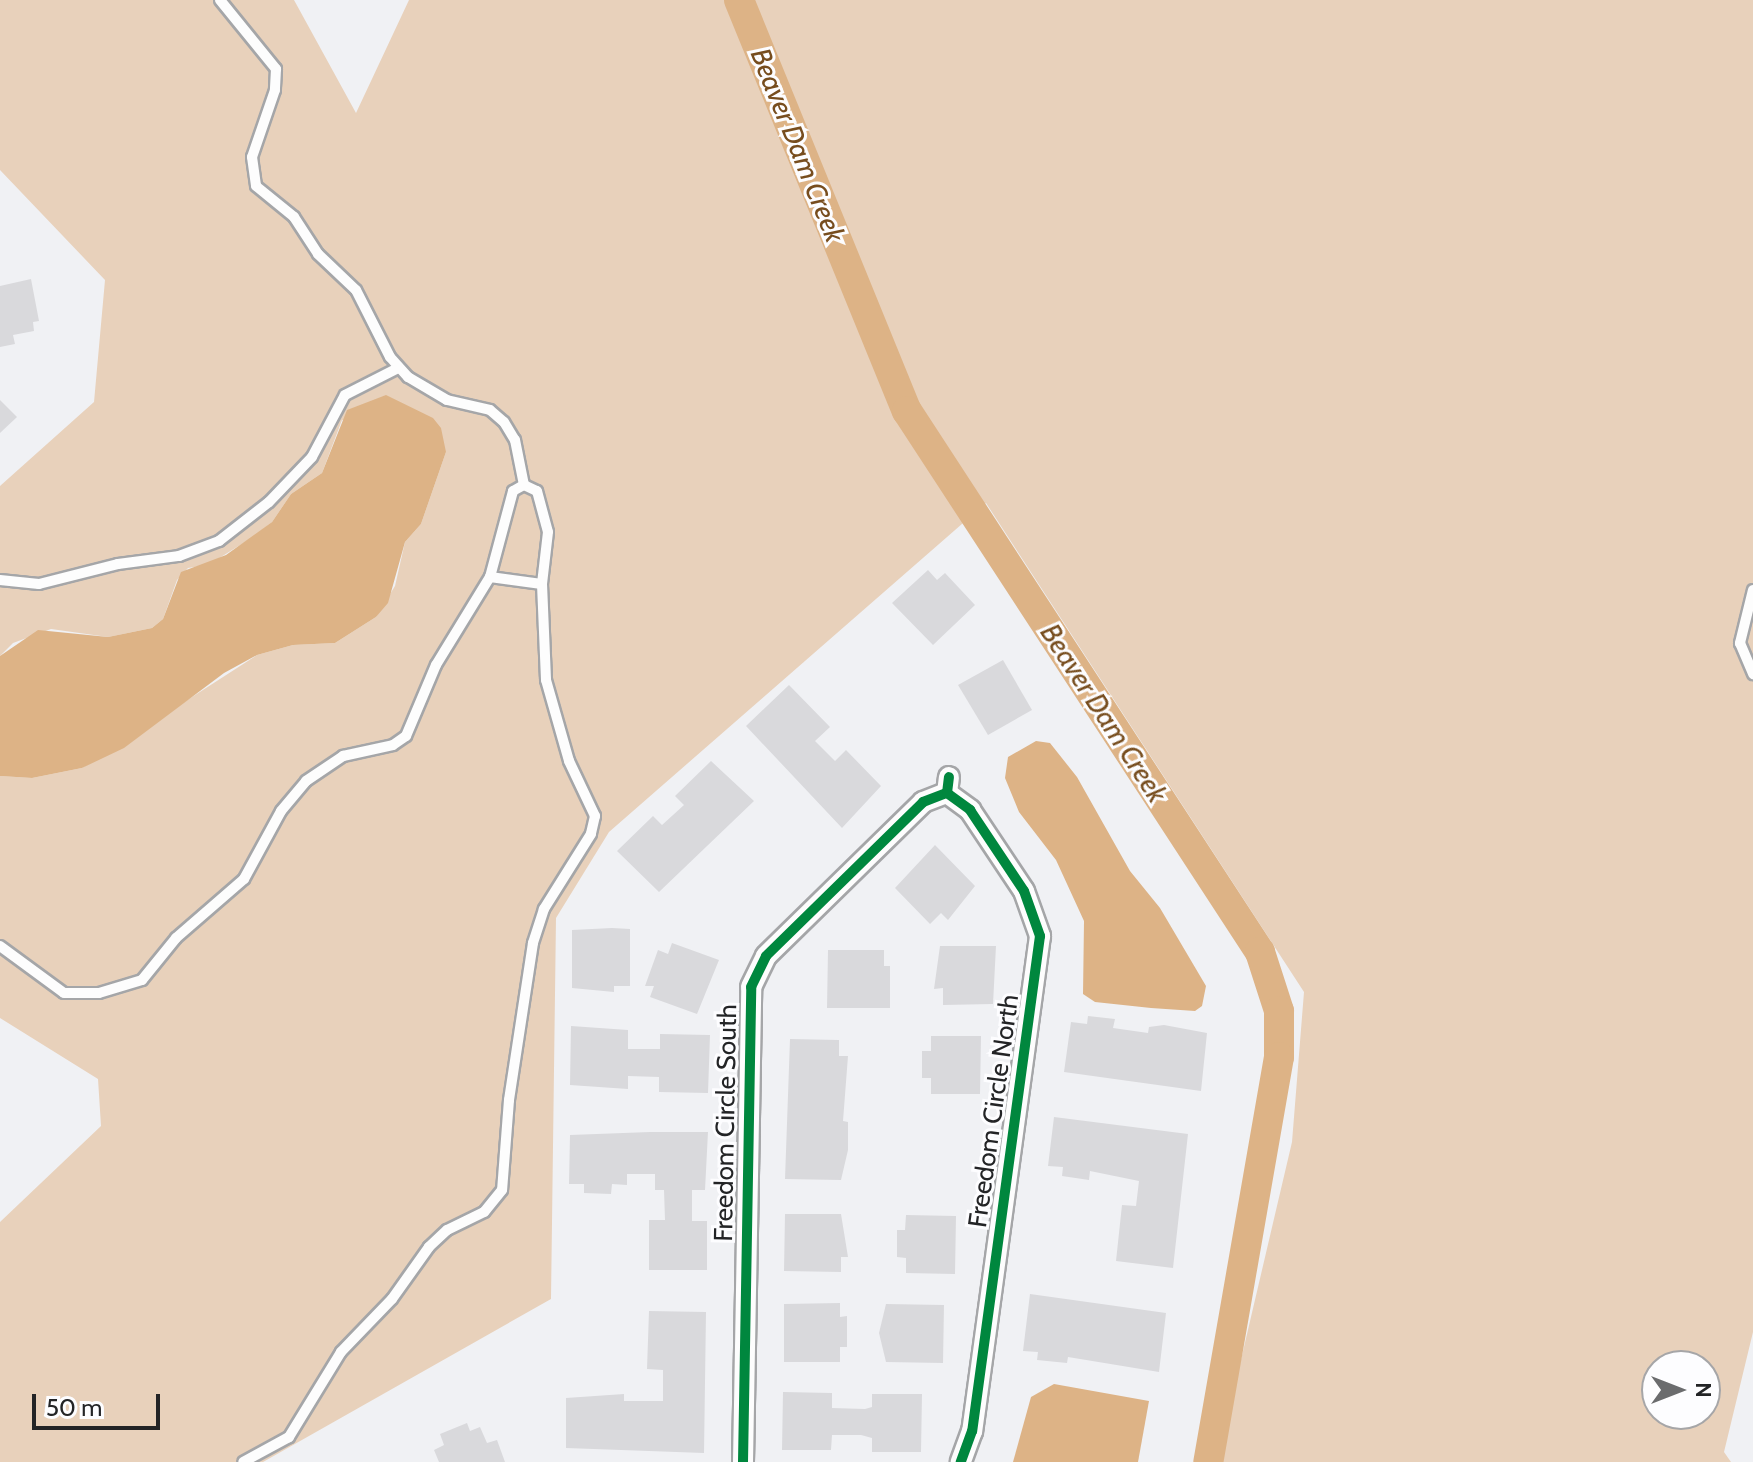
<!DOCTYPE html>
<style>
body{margin:0}
#map{position:relative;width:1753px;height:1462px;overflow:hidden;background:#f0f1f4;font-family:Cabin,sans-serif}
div>[style]{position:absolute}
[style*='--x']{left:calc(var(--x)*1px);top:calc(var(--y)*1px);width:calc(var(--w)*1px);rotate:calc(var(--a)*1deg)}
.green>*{inset:0;background:#e8d1bb}
.water>*{inset:0;background:#ddb386}
.river>*{height:30px;margin:-15px;padding:0 15px;transform-origin:15px;border-radius:15px;background:#ddb386}
.building>*{inset:0;background:#d9d9dc}
.roads{filter:drop-shadow(2px 0 #a5a6a8) drop-shadow(-2px 0 #a5a6a8) drop-shadow(0 2px #a5a6a8) drop-shadow(0 -2px #a5a6a8)}
.service>*{height:10px;margin:-5px;padding:0 5px;transform-origin:5px;border-radius:5px;background:#fdfdfd}
.minor>*{height:20px;margin:-10px;padding:0 10px;transform-origin:10px;border-radius:10px;background:#fdfdfd}
.cycleway>*{height:10px;margin:-5px;padding:0 5px;transform-origin:5px;border-radius:5px;background:#00873e}
span{translate:-50% -50%;white-space:nowrap;text-align:center;line-height:1.15;-webkit-text-stroke:6px #fdfdff;paint-order:stroke}
.street-label{font-size:26px;color:#232426}
.water-label{font-size:28px;color:#774d1e;font-style:italic}
.north{position:absolute;left:1641px;top:1350px;width:80px;height:80px;box-sizing:border-box;background:#fdfdff;border:2px solid #a6a6a8;border-radius:50%;rotate:90deg;font-size:22px;font-weight:700;line-height:32px;text-align:center;color:#232426}
.north::after{content:'';display:block;margin:auto;width:28px;height:36px;background:#6b6c6e;clip-path:polygon(50% 0,100% 100%,50% 72%,0 100%)}
.scale{position:absolute;left:32px;top:1394px;width:128px;height:36px;box-sizing:border-box;border:4px solid #232426;border-top:0;padding-left:10px;font-size:24px;line-height:28px;white-space:nowrap;color:#232426;-webkit-text-stroke:6px #fdfdff;paint-order:stroke}
</style>
<div id="map">
<div class="green">
<div style="clip-path:polygon(evenodd,0 0,294px 0,356px 113px,409px 0,1753px 0,1753px 1332px,1724px 1452px,1731px 1462px,1217px 1462px,1292px 1142px,1304px 992px,986px 503px,609px 832px,556px 918px,551px 1299px,263px 1462px,0 1462px,0 1222px,101px 1126px,98px 1079px,0 1018px,0 776px,32px 778px,82px 768px,257px 655px,293px 645px,335px 643px,376px 617px,395px 586px,405px 542px,421px 524px,446px 452px,342px 420px,322px 473px,291px 494px,272px 522px,253px 537px,208px 565px,188px 568px,177px 580px,163px 619px,152px 628px,108px 637px,51px 629px,13px 643px,0 656px,0 486px,94px 402px,105px 280px,0 170px,0 0,1657px 1366px,1705px 1366px,1705px 1414px,1657px 1414px,1657px 1366px)"></div>
</div>
<div class="water">
<div style="clip-path:polygon(386px 395px,433px 418px,441px 428px,446px 452px,421px 524px,405px 542px,388px 603px,376px 617px,335px 643px,293px 645px,257px 655px,224px 673px,124px 748px,82px 768px,32px 778px,0 776px,0 656px,38px 630px,108px 637px,152px 628px,163px 619px,181px 572px,226px 555px,272px 522px,291px 494px,322px 473px,347px 410px)"></div>
<div style="clip-path:polygon(1036px 741px,1050px 743px,1077px 777px,1130px 871px,1160px 908px,1206px 986px,1202px 1006px,1195px 1011px,1151px 1008px,1095px 1002px,1083px 994px,1084px 921px,1056px 860px,1019px 812px,1005px 778px,1008px 757px)"></div>
<div style="clip-path:polygon(1054px 1384px,1149px 1401px,1138px 1462px,1013px 1462px,1031px 1397px)"></div>
</div>
<div class="river">
<div style="--x:739;--y:0;--w:444;--a:67.8"></div>
<div style="--x:907;--y:411;--w:646;--a:56.88"></div>
<div style="--x:1260;--y:952;--w:62;--a:72.1"></div>
<div style="--x:1279;--y:1011;--w:46;--a:90"></div>
<div style="--x:1279;--y:1057;--w:411;--a:99.9"></div>
</div>
<div class="building">
<div style="clip-path:polygon(31px 279px,39px 321px,33px 322px,34px 331px,13px 335px,15px 344px,0 347px,0 286px)"></div>
<div style="clip-path:polygon(0 400px,17px 417px,0 433px)"></div>
<div style="clip-path:polygon(928px 570px,937px 580px,945px 573px,975px 605px,933px 645px,892px 603px)"></div>
<div style="clip-path:polygon(1003px 660px,1032px 710px,988px 735px,958px 685px)"></div>
<div style="clip-path:polygon(789px 685px,830px 727px,815px 741px,835px 761px,846px 750px,881px 786px,842px 828px,746px 726px)"></div>
<div style="clip-path:polygon(711px 761px,754px 801px,659px 892px,617px 851px,653px 816px,662px 825px,684px 805px,675px 796px)"></div>
<div style="clip-path:polygon(935px 845px,975px 886px,948px 920px,941px 913px,930px 924px,895px 888px)"></div>
<div style="clip-path:polygon(612px 928px,630px 929px,630px 986px,614px 986px,614px 992px,572px 988px,572px 930px)"></div>
<div style="clip-path:polygon(672px 943px,719px 960px,697px 1014px,650px 997px,654px 986px,645px 986px,658px 950px,668px 954px)"></div>
<div style="clip-path:polygon(940px 946px,996px 946px,993px 1004px,943px 1005px,943px 988px,934px 989px)"></div>
<div style="clip-path:polygon(828px 950px,884px 950px,884px 966px,890px 966px,890px 1008px,827px 1008px)"></div>
<div style="clip-path:polygon(1088px 1016px,1115px 1019px,1113px 1028px,1148px 1033px,1149px 1027px,1164px 1025px,1207px 1033px,1201px 1091px,1064px 1072px,1071px 1022px,1087px 1024px)"></div>
<div style="clip-path:polygon(571px 1026px,628px 1030px,628px 1049px,660px 1049px,660px 1034px,710px 1035px,708px 1093px,659px 1092px,659px 1077px,628px 1076px,628px 1089px,570px 1085px)"></div>
<div style="clip-path:polygon(931px 1036px,981px 1036px,980px 1094px,931px 1094px,931px 1078px,922px 1078px,922px 1051px,931px 1051px)"></div>
<div style="clip-path:polygon(790px 1039px,839px 1040px,839px 1056px,848px 1056px,843px 1121px,848px 1122px,848px 1150px,841px 1180px,785px 1179px)"></div>
<div style="clip-path:polygon(1054px 1117px,1188px 1134px,1173px 1268px,1116px 1261px,1122px 1205px,1136px 1206px,1139px 1181px,1090px 1171px,1089px 1180px,1062px 1176px,1063px 1167px,1048px 1166px)"></div>
<div style="clip-path:polygon(650px 1132px,708px 1132px,705px 1190px,692px 1190px,692px 1221px,707px 1221px,707px 1270px,649px 1270px,649px 1220px,665px 1220px,664px 1190px,655px 1190px,655px 1174px,627px 1174px,627px 1185px,612px 1184px,611px 1194px,584px 1193px,584px 1184px,569px 1184px,570px 1135px)"></div>
<div style="clip-path:polygon(785px 1214px,841px 1214px,848px 1257px,841px 1257px,841px 1272px,784px 1271px)"></div>
<div style="clip-path:polygon(906px 1215px,956px 1216px,955px 1274px,906px 1273px,906px 1258px,897px 1257px,897px 1230px,905px 1230px)"></div>
<div style="clip-path:polygon(1030px 1294px,1166px 1313px,1159px 1372px,1068px 1357px,1067px 1363px,1037px 1360px,1038px 1352px,1023px 1351px)"></div>
<div style="clip-path:polygon(840px 1303px,840px 1317px,847px 1316px,847px 1347px,840px 1347px,840px 1362px,784px 1362px,784px 1304px)"></div>
<div style="clip-path:polygon(886px 1304px,944px 1305px,943px 1363px,886px 1362px,879px 1333px)"></div>
<div style="clip-path:polygon(649px 1311px,706px 1312px,704px 1453px,566px 1448px,566px 1398px,624px 1394px,624px 1401px,663px 1401px,663px 1370px,647px 1369px)"></div>
<div style="clip-path:polygon(783px 1392px,832px 1393px,832px 1408px,865px 1409px,872px 1407px,872px 1394px,922px 1394px,921px 1452px,872px 1452px,872px 1438px,861px 1435px,832px 1435px,831px 1450px,782px 1450px)"></div>
<div style="clip-path:polygon(467px 1423px,470px 1431px,480px 1427px,487px 1443px,497px 1440px,505px 1462px,439px 1462px,434px 1450px,444px 1445px,440px 1434px)"></div>
</div>
<div class="roads">
<div class="service">
<div style="--x:220;--y:0;--w:89;--a:50.9"></div>
<div style="--x:276;--y:69;--w:21;--a:93"></div>
<div style="--x:275;--y:90;--w:71;--a:108.9"></div>
<div style="--x:252;--y:157;--w:29;--a:82"></div>
<div style="--x:256;--y:186;--w:49;--a:39.2"></div>
<div style="--x:294;--y:217;--w:44;--a:57"></div>
<div style="--x:318;--y:254;--w:52;--a:43.5"></div>
<div style="--x:356;--y:290;--w:75;--a:63.1"></div>
<div style="--x:390;--y:357;--w:27;--a:48"></div>
<div style="--x:408;--y:377;--w:45;--a:30.5"></div>
<div style="--x:447;--y:400;--w:44;--a:13.1"></div>
<div style="--x:490;--y:410;--w:18;--a:41"></div>
<div style="--x:504;--y:422;--w:21;--a:59"></div>
<div style="--x:515;--y:440;--w:46;--a:78.7"></div>
<div style="--x:490;--y:577;--w:52;--a:7.7"></div>
<div style="--x:0;--y:580;--w:39;--a:6"></div>
<div style="--x:39;--y:584;--w:81;--a:-14.2"></div>
<div style="--x:118;--y:564;--w:62;--a:-7.5"></div>
<div style="--x:179;--y:556;--w:43;--a:-20.6"></div>
<div style="--x:219;--y:541;--w:63;--a:-38"></div>
<div style="--x:269;--y:502;--w:62;--a:-46.3"></div>
<div style="--x:312;--y:457;--w:70;--a:-62"></div>
<div style="--x:345;--y:395;--w:59;--a:-27"></div>
<div style="--x:1753;--y:590;--w:55;--a:103.8"></div>
<div style="--x:1740;--y:643;--w:34;--a:67"></div>
<div style="--x:0;--y:946;--w:79;--a:36.3"></div>
<div style="--x:64;--y:993;--w:35;--a:0"></div>
<div style="--x:99;--y:993;--w:45;--a:-16.8"></div>
<div style="--x:142;--y:980;--w:54;--a:-51"></div>
<div style="--x:176;--y:938;--w:90;--a:-40.9"></div>
<div style="--x:244;--y:879;--w:77;--a:-61.4"></div>
<div style="--x:281;--y:811;--w:39;--a:-50"></div>
<div style="--x:306;--y:781;--w:45;--a:-34"></div>
<div style="--x:343;--y:756;--w:51;--a:-12.4"></div>
<div style="--x:393;--y:745;--w:16;--a:-35"></div>
<div style="--x:406;--y:736;--w:77;--a:-67.1"></div>
<div style="--x:436;--y:665;--w:103;--a:-58.5"></div>
<div style="--x:490;--y:577;--w:89;--a:-75"></div>
<div style="--x:513;--y:491;--w:13;--a:-29"></div>
<div style="--x:524;--y:485;--w:14;--a:25"></div>
<div style="--x:537;--y:491;--w:42;--a:75"></div>
<div style="--x:548;--y:532;--w:52;--a:96.6"></div>
<div style="--x:542;--y:584;--w:96;--a:87.6"></div>
<div style="--x:546;--y:680;--w:84;--a:74.1"></div>
<div style="--x:569;--y:761;--w:61;--a:64.7"></div>
<div style="--x:595;--y:816;--w:18;--a:103"></div>
<div style="--x:591;--y:834;--w:89;--a:122.1"></div>
<div style="--x:544;--y:909;--w:36;--a:108"></div>
<div style="--x:533;--y:943;--w:159;--a:98.7"></div>
<div style="--x:509;--y:1100;--w:90;--a:94.4"></div>
<div style="--x:502;--y:1190;--w:28;--a:129"></div>
<div style="--x:484;--y:1212;--w:41;--a:154.1"></div>
<div style="--x:447;--y:1230;--w:25;--a:137"></div>
<div style="--x:429;--y:1247;--w:64;--a:125.4"></div>
<div style="--x:392;--y:1299;--w:74;--a:133.9"></div>
<div style="--x:341;--y:1352;--w:100;--a:121.5"></div>
<div style="--x:289;--y:1437;--w:52;--a:151.5"></div>
</div>
<div class="minor">
<div style="--x:947;--y:793;--w:29;--a:36"></div>
<div style="--x:970;--y:810;--w:97;--a:56.3"></div>
<div style="--x:1024;--y:891;--w:48;--a:70.4"></div>
<div style="--x:1040;--y:936;--w:500;--a:97.8"></div>
<div style="--x:972;--y:1431;--w:33;--a:110"></div>
<div style="--x:743;--y:1462;--w:475;--a:-89"></div>
<div style="--x:751;--y:987;--w:34;--a:-64"></div>
<div style="--x:766;--y:956;--w:220;--a:-44.4"></div>
<div style="--x:923;--y:802;--w:26;--a:-21"></div>
<div style="--x:947;--y:793;--w:16;--a:-83"></div>
</div>
</div>
<div class="cycleway">
<div style="--x:947;--y:793;--w:29;--a:36"></div>
<div style="--x:970;--y:810;--w:97;--a:56.3"></div>
<div style="--x:1024;--y:891;--w:48;--a:70.4"></div>
<div style="--x:1040;--y:936;--w:500;--a:97.8"></div>
<div style="--x:972;--y:1431;--w:33;--a:110"></div>
<div style="--x:743;--y:1462;--w:475;--a:-89"></div>
<div style="--x:751;--y:987;--w:34;--a:-64"></div>
<div style="--x:766;--y:956;--w:220;--a:-44.4"></div>
<div style="--x:923;--y:802;--w:26;--a:-21"></div>
<div style="--x:947;--y:793;--w:16;--a:-83"></div>
</div>
<div class="street-label">
<span style="left:994px;top:1111px;rotate:-82deg">Freedom Circle North</span>
<span style="left:726px;top:1123px;rotate:-89deg">Freedom Circle South</span>
</div>
<div class="water-label">
<span style="left:798px;top:145px;rotate:68deg">Beaver Dam Creek</span>
<span style="left:1104px;top:713px;rotate:57deg">Beaver Dam Creek</span>
</div>
<div class="north">N</div>
<div class="scale">50 m</div>
</div>
